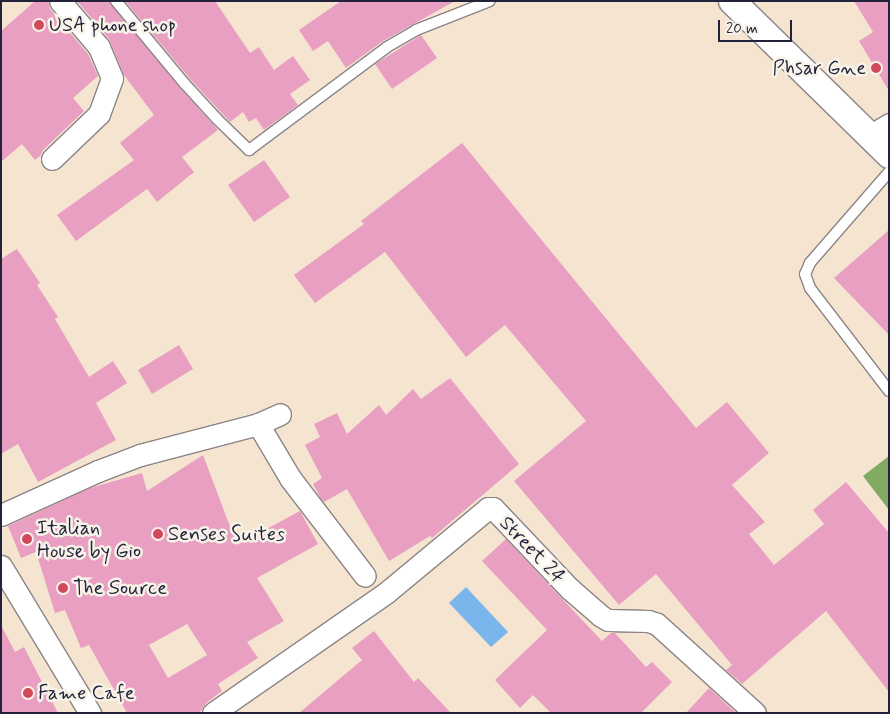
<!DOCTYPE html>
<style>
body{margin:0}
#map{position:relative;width:890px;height:714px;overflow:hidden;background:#f5e5d0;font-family:Mynerve,sans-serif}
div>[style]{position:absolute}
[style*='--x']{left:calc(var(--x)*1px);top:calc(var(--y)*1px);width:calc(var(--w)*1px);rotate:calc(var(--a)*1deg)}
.forest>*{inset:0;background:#83aa61}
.water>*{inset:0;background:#7ab5ec}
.building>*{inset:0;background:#e99fc2}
.roads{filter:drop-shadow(1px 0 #8c8486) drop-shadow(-1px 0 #8c8486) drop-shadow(0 1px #8c8486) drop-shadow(0 -1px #8c8486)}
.service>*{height:10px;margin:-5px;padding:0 5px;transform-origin:5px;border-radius:5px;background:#fff}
.minor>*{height:21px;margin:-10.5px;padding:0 10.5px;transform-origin:10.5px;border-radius:10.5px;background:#fff}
.tertiary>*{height:26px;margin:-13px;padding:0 13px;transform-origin:13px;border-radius:13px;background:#fff}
.dots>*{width:14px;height:14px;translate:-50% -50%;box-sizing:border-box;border:2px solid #f7f3e8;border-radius:50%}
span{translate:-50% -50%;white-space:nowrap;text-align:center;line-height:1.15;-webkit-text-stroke:5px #f7f3e8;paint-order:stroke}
.poi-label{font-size:20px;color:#22223b}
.left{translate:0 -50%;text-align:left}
.right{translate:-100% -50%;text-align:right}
.street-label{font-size:20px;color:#22223b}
.frame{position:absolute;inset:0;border:2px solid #22223b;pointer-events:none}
.scale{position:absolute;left:718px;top:20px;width:74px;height:22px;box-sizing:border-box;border:2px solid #22223b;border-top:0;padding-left:6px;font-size:15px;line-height:18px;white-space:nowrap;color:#22223b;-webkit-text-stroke:4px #f7f3e8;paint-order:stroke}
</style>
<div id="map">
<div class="forest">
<div style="clip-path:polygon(889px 456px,889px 510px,863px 476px)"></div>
</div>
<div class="water">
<div style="clip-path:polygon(466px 587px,508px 632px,491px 647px,449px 603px)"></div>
</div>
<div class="building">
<div style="clip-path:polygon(35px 1px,48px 1px,50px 9px,88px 54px,98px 76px,73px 98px,84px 111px,43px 150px,40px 156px,35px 160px,22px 144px,1px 162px,1px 31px)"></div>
<div style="clip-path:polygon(77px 1px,109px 1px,180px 88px,218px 130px,182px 157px,194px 172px,157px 202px,147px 189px,76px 241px,57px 215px,134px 160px,120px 143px,154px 115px,124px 75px,109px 39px)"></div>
<div style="clip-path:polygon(125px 1px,215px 1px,250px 53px,259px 47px,274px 70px,293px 56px,310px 80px,290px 94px,298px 105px,264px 130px,256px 118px,249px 122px,243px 112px,230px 122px,190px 79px)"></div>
<div style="clip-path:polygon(341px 1px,455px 1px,383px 41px,346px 68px,328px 41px,313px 51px,299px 30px)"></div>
<div style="clip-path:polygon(854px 1px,889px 1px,889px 91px,859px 41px,873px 32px)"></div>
<div style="clip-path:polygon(421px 35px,437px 58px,392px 89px,375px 64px)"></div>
<div style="clip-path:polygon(462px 143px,696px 428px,727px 402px,769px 453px,732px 485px,765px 522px,749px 534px,774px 565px,824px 524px,813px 510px,846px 482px,889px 533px,889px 692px,826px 611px,742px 684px,726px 670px,732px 665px,656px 574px,619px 605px,514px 481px,586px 421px,505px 325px,466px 357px,385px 252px,315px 303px,294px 275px,364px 224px,361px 221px)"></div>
<div style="clip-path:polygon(264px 160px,290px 197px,254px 222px,228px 185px)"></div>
<div style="clip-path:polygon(889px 230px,889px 335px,834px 278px)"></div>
<div style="clip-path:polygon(17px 249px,40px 283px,37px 285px,58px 317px,55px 319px,89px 377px,113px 361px,127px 383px,96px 403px,116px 440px,38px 482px,18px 444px,1px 454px,1px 259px)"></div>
<div style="clip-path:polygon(179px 345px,193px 369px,152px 394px,138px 370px)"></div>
<div style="clip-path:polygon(450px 378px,519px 464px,432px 538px,430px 536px,389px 561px,347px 489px,324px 502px,321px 499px,313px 484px,322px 478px,305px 445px,320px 437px,314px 424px,337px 413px,347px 434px,379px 405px,386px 415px,413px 389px,421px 399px)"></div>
<div style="clip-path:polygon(evenodd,203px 455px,237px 545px,300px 511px,318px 544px,257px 578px,284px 621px,247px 642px,258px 658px,218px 684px,222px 691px,206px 703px,201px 711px,197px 713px,127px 713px,89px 645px,81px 648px,65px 610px,55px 613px,36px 552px,21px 558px,8px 526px,90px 488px,142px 473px,147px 491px,203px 455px,187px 624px,207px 655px,168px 678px,149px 645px,187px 624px)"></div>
<div style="clip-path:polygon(506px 539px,602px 641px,611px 633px,615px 633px,646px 667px,652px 662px,672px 682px,641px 713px,551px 713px,533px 695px,520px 708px,495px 680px,547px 630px,482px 561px)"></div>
<div style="clip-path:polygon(1px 625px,15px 652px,24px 647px,58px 713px,1px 713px)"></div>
<div style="clip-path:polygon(374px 631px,414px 682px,418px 678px,451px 713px,299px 713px,362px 660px,352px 648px)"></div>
<div style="clip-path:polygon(709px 688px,736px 713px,686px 713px)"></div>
</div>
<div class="roads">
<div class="service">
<div style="--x:116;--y:1;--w:108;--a:50.3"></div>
<div style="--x:185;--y:84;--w:47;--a:47.6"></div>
<div style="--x:217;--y:119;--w:45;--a:44.1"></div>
<div style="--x:249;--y:150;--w:172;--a:-36.7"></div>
<div style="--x:387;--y:47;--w:34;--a:-30"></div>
<div style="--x:416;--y:30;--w:79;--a:-21.4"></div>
<div style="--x:889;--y:172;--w:121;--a:131"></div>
<div style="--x:810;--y:263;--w:12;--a:114"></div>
<div style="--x:805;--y:274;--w:15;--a:70"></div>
<div style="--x:810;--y:288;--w:130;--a:52.5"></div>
</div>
<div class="minor">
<div style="--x:870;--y:136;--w:22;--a:-32"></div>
<div style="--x:52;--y:159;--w:65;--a:-43.8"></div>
<div style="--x:99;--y:114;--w:38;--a:-70"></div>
<div style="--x:112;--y:78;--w:34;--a:-113"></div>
<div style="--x:99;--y:47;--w:60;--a:-130.3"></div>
<div style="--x:258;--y:424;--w:63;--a:59.3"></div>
<div style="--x:290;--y:478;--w:123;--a:52.6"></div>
<div style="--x:1;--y:515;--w:107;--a:-24.4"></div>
<div style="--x:98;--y:471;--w:45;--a:-20.9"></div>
<div style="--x:140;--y:455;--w:122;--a:-14.7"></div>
<div style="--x:258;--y:424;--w:24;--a:-24"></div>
<div style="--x:1;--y:566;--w:172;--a:58.8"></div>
<div style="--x:213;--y:713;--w:212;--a:-34.8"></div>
<div style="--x:387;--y:592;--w:131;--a:-39.7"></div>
<div style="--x:488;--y:508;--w:5;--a:0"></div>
<div style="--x:493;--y:508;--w:112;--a:46.5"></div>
<div style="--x:570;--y:589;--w:41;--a:41.1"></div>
<div style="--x:601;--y:616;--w:8;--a:30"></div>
<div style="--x:608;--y:620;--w:40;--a:1.4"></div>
<div style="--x:648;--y:621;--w:9;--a:18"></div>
<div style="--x:657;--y:624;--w:132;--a:42.2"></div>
</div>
<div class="tertiary">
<div style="--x:732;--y:1;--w:220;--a:44.4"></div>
</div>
</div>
<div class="dots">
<div style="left:39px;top:25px;background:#d1495b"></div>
<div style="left:876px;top:68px;background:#d1495b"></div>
<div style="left:158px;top:534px;background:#d1495b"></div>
<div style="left:27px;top:539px;background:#d1495b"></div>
<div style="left:63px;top:588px;background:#d1495b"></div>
<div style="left:28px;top:693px;background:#d1495b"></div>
</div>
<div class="poi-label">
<span class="left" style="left:49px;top:25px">USA phone shop</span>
<span class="right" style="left:866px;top:68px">Phsar Gne</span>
<span class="left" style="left:37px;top:540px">Italian<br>House by Gio</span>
<span class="left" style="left:168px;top:534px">Senses Suites</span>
<span class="left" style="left:73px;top:588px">The Source</span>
<span class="left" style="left:38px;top:693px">Fame Cafe</span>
</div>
<div class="street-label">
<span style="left:532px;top:550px;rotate:46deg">Street 24</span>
</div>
<div class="frame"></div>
<div class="scale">20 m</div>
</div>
